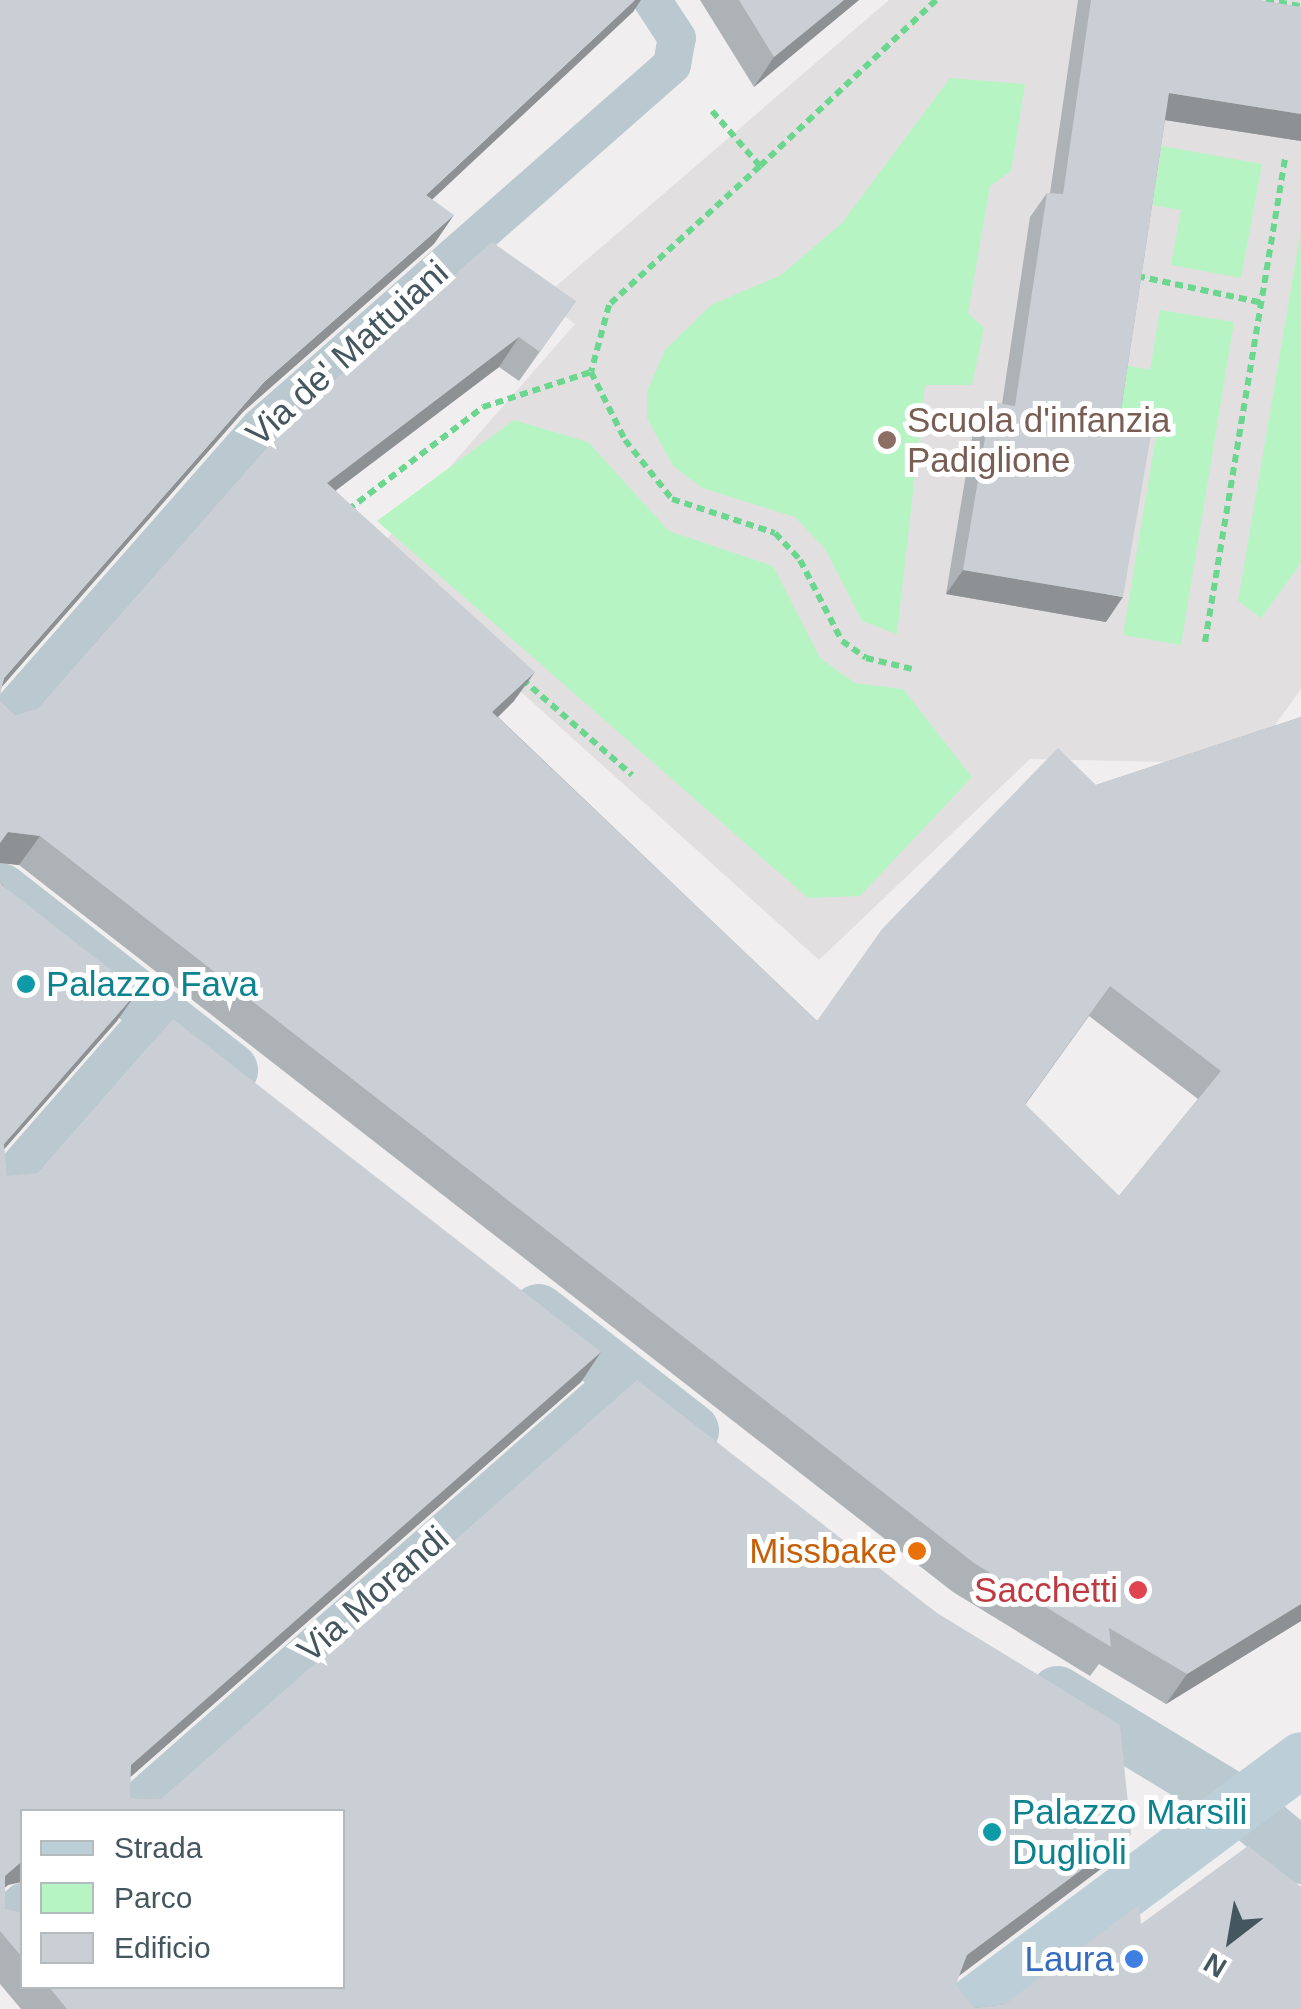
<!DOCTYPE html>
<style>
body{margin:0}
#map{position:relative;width:1301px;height:2009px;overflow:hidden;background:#f1eeef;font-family:Arial,sans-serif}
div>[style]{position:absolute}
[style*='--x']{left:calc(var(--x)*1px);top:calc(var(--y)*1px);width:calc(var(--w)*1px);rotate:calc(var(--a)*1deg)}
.education>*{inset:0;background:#e2dfe1}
.green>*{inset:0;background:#b7f4c4}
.path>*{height:6px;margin-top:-3px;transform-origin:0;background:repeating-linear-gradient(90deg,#6bd68e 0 8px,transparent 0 13px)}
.lane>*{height:38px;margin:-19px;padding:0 19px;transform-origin:19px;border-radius:19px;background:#bac9cf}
.street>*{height:55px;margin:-27.5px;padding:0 27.5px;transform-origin:27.5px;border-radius:27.5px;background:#bac9cf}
.secondary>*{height:55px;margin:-27.5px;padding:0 27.5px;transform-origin:27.5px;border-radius:27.5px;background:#bcced8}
.wall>*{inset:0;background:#adb2b6}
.shaded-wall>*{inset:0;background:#8d9194}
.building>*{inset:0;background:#c9cfd4}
.dots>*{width:28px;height:28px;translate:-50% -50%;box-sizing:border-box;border:5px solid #fff;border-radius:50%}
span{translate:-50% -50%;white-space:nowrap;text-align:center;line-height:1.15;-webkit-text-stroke:10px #fff;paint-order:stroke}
.street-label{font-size:35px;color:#44565e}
.education-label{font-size:35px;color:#785e54}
.left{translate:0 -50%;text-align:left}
.culture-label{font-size:35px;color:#0d838f}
.food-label{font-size:35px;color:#c56008}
.right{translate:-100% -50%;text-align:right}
.health-label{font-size:35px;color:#be3a42}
.shop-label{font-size:35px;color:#366cbe}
.legend{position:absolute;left:20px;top:1809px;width:325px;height:180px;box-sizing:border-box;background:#fff;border:2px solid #b4bbbf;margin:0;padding:12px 18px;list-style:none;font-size:30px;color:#44565e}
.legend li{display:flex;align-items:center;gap:20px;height:50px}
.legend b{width:50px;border:2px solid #b4bbbf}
.north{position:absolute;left:1181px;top:1889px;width:100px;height:100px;-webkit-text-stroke:8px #fff;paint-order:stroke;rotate:211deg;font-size:28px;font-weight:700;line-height:40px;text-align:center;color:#44565e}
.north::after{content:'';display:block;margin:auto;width:35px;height:45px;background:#44565e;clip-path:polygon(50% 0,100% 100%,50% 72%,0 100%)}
</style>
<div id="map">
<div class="education">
<div style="clip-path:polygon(889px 0,1301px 0,1301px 689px,1231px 786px,1169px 762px,1030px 759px,819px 960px,371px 557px,575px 324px,541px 299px)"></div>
</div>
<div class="green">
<div style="clip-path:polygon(950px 78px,1025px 84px,1011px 171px,990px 186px,968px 313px,984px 328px,972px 385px,925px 385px,897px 634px,862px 621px,825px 549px,795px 517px,702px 488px,673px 466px,647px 418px,647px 392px,665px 350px,711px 305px,781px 275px,842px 223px)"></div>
<div style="clip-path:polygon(1162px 146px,1262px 164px,1241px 278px,1171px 265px,1181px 210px,1152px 205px)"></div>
<div style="clip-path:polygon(1301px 229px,1301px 563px,1261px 618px,1238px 601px)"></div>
<div style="clip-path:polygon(1160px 310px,1234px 322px,1181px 645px,1123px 635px,1156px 436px,1108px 428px,1119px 364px,1150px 370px)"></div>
<div style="clip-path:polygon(514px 420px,588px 442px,669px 531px,773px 566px,820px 658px,855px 683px,903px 689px,972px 777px,860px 896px,808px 898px,377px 521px)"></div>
</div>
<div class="path">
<div style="--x:1266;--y:0;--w:36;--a:10"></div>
<div style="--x:712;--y:111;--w:73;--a:48.9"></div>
<div style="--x:760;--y:166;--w:242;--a:-43.3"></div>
<div style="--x:760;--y:166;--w:205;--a:137.4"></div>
<div style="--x:609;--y:305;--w:69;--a:105"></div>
<div style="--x:591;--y:372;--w:76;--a:63.4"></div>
<div style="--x:625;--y:440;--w:75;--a:51.5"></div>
<div style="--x:672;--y:499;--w:108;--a:18.3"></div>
<div style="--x:775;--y:533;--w:37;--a:47"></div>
<div style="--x:800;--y:560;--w:91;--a:62.6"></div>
<div style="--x:842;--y:641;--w:29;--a:35"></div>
<div style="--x:866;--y:658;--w:47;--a:13.4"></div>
<div style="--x:1137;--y:276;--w:129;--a:12.1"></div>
<div style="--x:348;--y:510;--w:170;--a:-37.3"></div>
<div style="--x:483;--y:407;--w:114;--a:-18"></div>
<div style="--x:1205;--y:642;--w:490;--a:-80.6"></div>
<div style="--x:522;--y:679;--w:146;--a:41.1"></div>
</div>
<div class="lane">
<div style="--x:0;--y:723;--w:394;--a:-48.7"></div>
<div style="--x:260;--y:427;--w:548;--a:-41.3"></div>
<div style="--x:672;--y:65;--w:27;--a:-80"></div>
<div style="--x:677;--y:38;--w:45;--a:-123.3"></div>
<div style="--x:0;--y:1188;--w:235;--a:-48.8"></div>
<div style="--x:125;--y:1812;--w:660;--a:-41.32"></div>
<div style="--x:0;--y:1922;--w:30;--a:-42"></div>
</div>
<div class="street">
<div style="--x:0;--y:890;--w:292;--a:38"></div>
<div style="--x:538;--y:1311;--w:194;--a:37.9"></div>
<div style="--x:1057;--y:1693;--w:210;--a:31.3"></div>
<div style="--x:1236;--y:1802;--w:85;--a:39.7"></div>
</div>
<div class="secondary">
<div style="--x:966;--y:2009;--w:418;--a:-36.7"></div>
</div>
<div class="wall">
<div style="clip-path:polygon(700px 0,859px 0,754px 87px)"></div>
<div style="clip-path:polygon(1078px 0,1257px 0,1301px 7px,1301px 141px,1165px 120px,1119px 423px,1106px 622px,946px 594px,974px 426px,991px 402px,1002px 404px,1030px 217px,1047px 193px,1050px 193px)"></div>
<div style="clip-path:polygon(evenodd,576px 301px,519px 381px,499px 367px,335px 491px,514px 701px,498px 717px,817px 1021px,1096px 785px,1301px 717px,1301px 1621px,1166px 1704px,1099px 1664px,1090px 1676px,953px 1592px,19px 865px,0 863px,0 700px,15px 715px,38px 708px,297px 413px,576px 301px,1089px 1016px,1198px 1099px,1119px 1196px,1025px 1105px,1089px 1016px)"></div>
<div style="clip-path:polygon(evenodd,0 881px,117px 1021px,4px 1149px,7px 1176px,601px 1352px,581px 1382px,130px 1777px,130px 1798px,1131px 1833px,1110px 1862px,959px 1975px,956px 1984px,975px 2008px,1005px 2004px,1141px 1924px,1301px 2009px,21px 2009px,0 1984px,0 881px,22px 1812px,342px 1986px,22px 1986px,22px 1913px,5px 1908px,5px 1887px,8px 1885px,22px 1812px)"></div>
</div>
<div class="shaded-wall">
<div style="clip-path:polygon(635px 0,641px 0,633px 12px,406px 224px,426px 195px)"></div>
<div style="clip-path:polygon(844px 0,859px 0,754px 87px,774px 57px)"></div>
<div style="clip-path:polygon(1169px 93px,1301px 114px,1301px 141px,1151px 118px)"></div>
<div style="clip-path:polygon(454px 215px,434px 244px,243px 412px,0 689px,4px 678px,264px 382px)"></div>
<div style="clip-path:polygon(519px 337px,499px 367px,306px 513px,327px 483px)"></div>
<div style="clip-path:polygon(963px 570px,1123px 597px,1106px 622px,946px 594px)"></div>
<div style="clip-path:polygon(535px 672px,514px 701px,472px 742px,492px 712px)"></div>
<div style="clip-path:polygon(8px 832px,40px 836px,19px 865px,0 863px,0 843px)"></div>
<div style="clip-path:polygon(138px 991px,117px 1021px,0 1154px,0 1149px)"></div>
<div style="clip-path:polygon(601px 1352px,581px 1382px,110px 1795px,131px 1765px)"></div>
<div style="clip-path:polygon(1301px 1604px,1301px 1621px,1166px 1704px,1187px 1674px)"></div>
<div style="clip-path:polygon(1131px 1833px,1110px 1862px,947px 1985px,967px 1955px)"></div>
<div style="clip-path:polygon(22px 1861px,22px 1882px,8px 1885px,0 1892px,5px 1876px)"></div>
</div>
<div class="building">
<div style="clip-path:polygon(0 0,635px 0,426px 195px,454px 215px,264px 382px,4px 678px,0 696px)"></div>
<div style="clip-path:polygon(739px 0,844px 0,774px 57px)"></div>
<div style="clip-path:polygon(1091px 0,1257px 0,1301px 7px,1301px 114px,1169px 93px,1119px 423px,1152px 429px,1123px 597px,963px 570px,991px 402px,1015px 406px,1047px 193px,1063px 194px)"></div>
<div style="clip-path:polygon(evenodd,492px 242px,576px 301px,540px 352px,519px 337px,327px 483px,535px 672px,492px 712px,817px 1021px,882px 929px,1058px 748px,1096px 785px,1301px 717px,1301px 1604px,1187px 1674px,1109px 1628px,1111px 1647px,974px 1563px,40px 836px,8px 832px,0 843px,0 700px,15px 715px,38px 708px,297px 413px,492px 242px,1110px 986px,1221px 1071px,1119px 1196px,1025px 1104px,1110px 986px)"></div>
<div style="clip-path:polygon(0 881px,2px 885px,138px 991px,4px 1144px,7px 1176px,38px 1173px,173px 1019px,601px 1352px,131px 1765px,130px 1798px,161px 1799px,637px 1380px,937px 1613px,1120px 1725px,1131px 1833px,967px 1955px,956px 1984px,975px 2008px,1005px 2004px,1139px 1905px,1141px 1924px,1248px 1846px,1301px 1887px,1301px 2009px,67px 2009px,48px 1986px,342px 1986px,342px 1812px,22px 1812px,22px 1861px,5px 1876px,5px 1908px,22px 1913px,22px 1957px,0 1931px)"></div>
</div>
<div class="dots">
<div style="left:887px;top:440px;background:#8d6e63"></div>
<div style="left:26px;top:984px;background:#0f9aa8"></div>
<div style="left:917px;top:1551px;background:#e8710a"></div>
<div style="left:1138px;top:1590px;background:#e0444e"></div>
<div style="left:992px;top:1832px;background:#0f9aa8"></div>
<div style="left:1134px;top:1959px;background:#3f7fe0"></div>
</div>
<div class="street-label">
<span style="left:347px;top:353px;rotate:-42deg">Via de' Mattuiani</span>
<span style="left:373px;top:1594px;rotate:-41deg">Via Morandi</span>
</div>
<div class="education-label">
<span class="left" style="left:907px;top:440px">Scuola d'infanzia<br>Padiglione</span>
</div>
<div class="culture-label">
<span class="left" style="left:46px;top:984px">Palazzo Fava</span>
<span class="left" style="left:1012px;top:1832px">Palazzo Marsili<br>Duglioli</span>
</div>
<div class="food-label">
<span class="right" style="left:897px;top:1551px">Missbake</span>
</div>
<div class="health-label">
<span class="right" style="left:1118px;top:1590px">Sacchetti</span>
</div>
<div class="shop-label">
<span class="right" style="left:1114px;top:1959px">Laura</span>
</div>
<ul class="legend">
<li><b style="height:12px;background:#bcced8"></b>Strada</li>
<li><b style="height:28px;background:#b7f4c4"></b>Parco</li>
<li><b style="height:28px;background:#c9cfd4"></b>Edificio</li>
</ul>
<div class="north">N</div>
</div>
